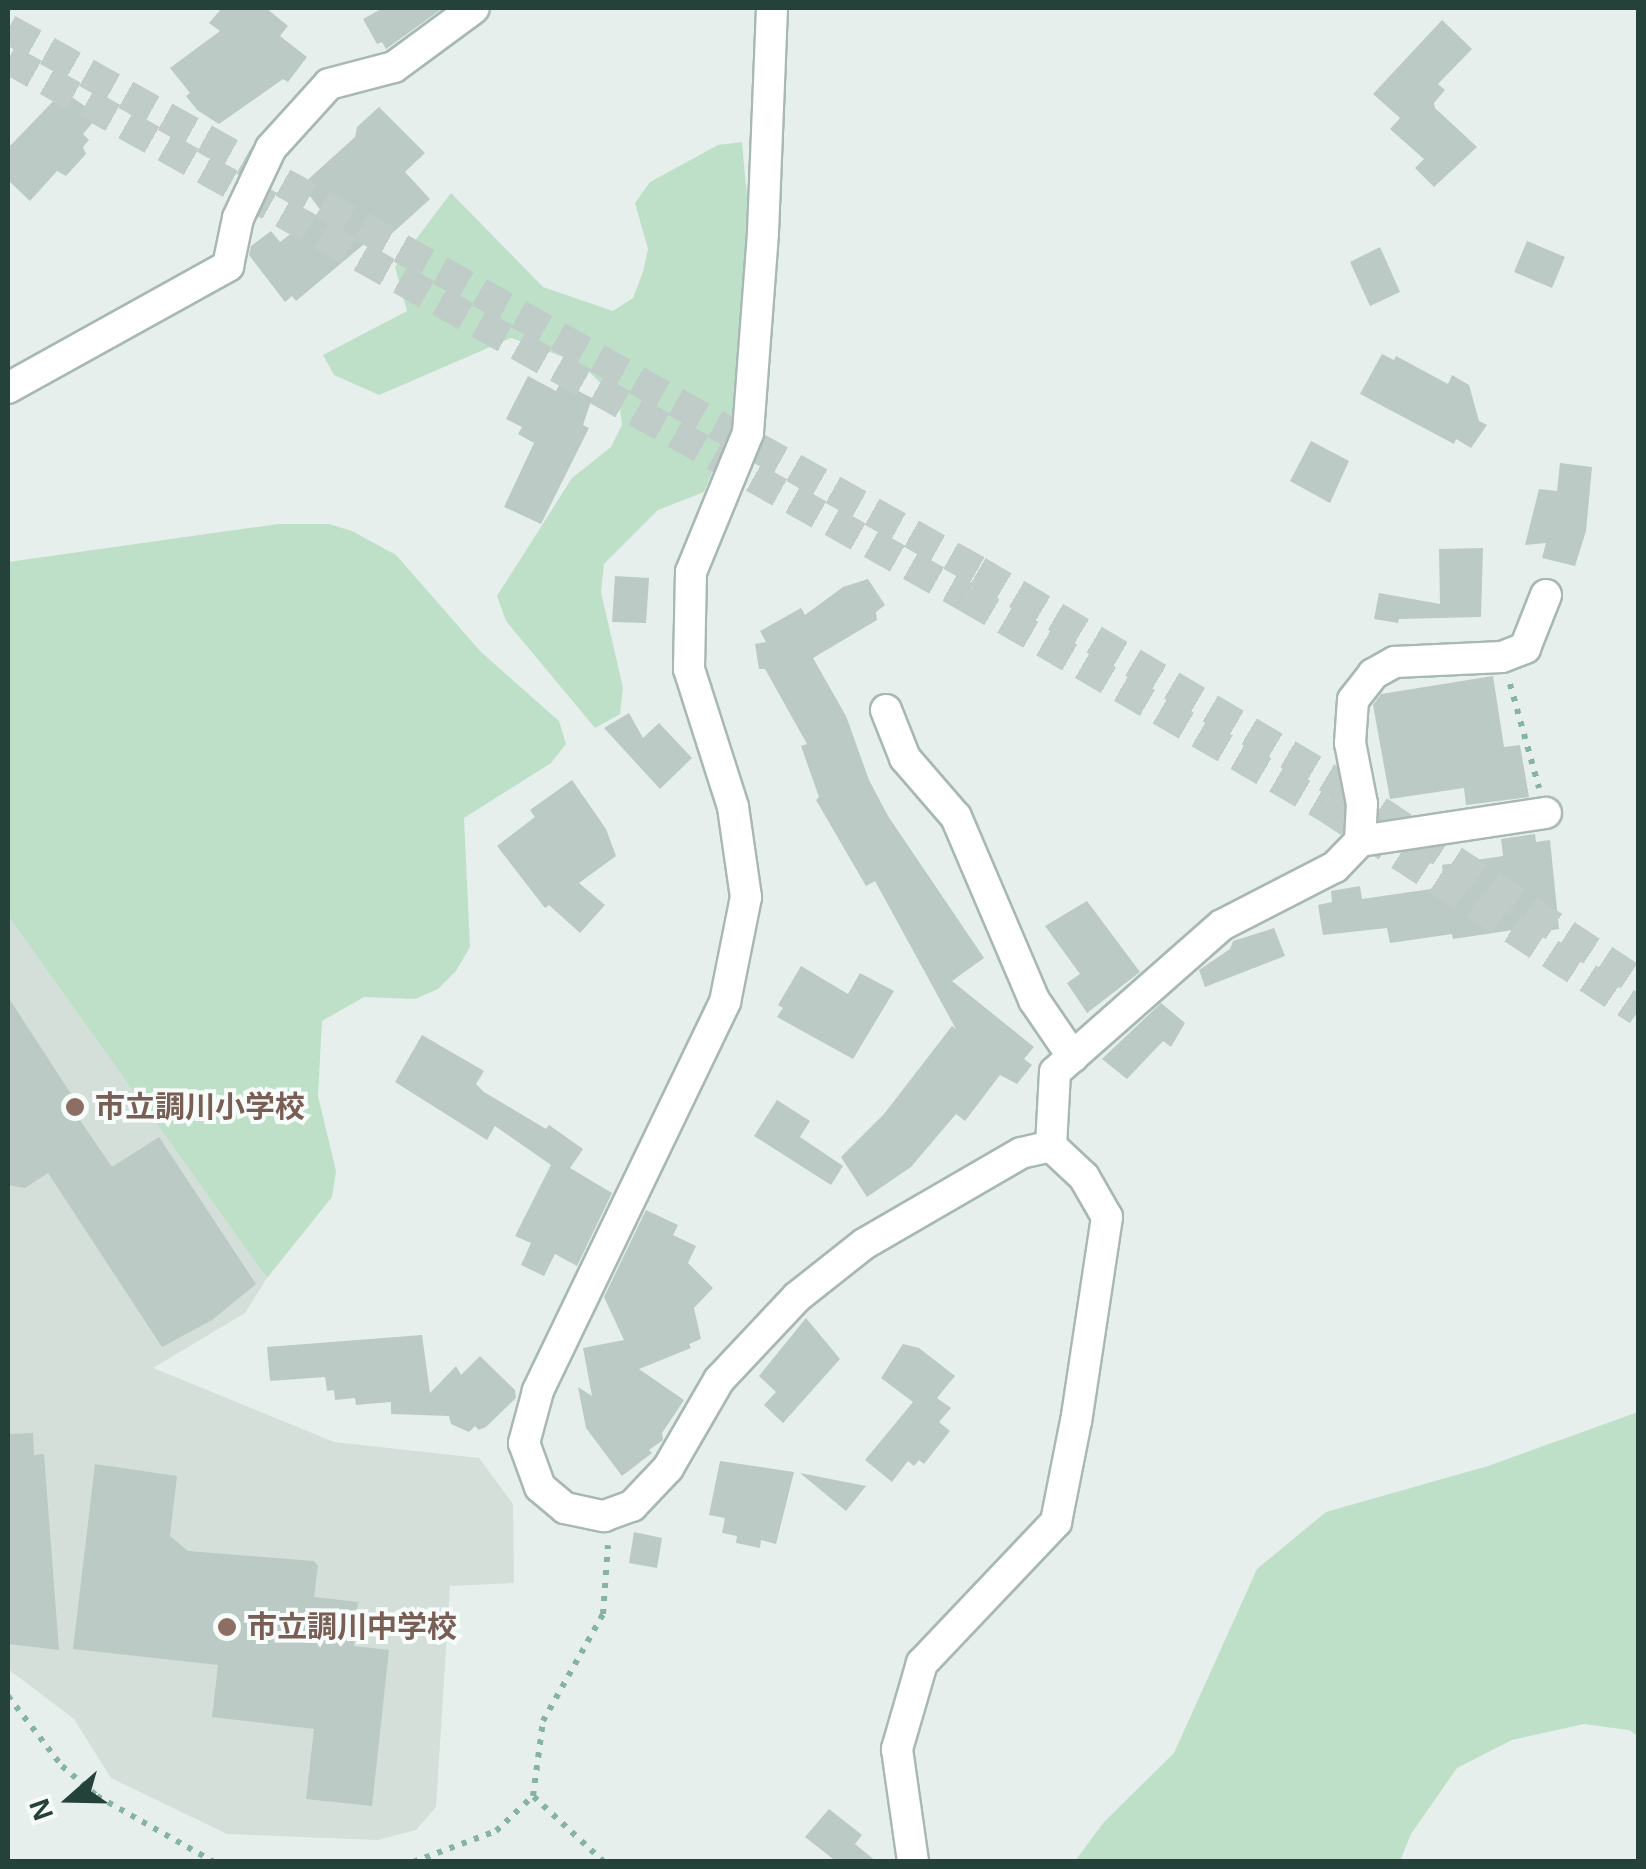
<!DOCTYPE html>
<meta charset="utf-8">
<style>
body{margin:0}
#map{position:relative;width:1646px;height:1869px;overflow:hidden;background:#e6efeb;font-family:Arial,"Noto Sans JP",sans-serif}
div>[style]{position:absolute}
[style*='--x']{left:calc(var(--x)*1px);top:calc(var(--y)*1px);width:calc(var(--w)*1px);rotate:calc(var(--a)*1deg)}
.built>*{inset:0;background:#d4dfda}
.green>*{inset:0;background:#bfe0c8}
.building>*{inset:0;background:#bbcac4}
.motorway-tunnel>*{height:30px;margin-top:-15px;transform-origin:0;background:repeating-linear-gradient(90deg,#bfccc8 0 30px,transparent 0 45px)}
.path>*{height:6px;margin-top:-3px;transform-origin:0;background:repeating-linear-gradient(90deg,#86b3a5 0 5px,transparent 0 13px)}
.roads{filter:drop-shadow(2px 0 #a8b8b2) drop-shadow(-2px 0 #a8b8b2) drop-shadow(0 2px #a8b8b2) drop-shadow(0 -2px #a8b8b2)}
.minor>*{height:30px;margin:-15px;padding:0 15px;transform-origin:15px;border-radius:15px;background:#fff}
.tertiary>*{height:30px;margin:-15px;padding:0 15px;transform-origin:15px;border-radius:15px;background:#fff}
.dots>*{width:28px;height:28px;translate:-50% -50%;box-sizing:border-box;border:5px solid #f7fbf9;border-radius:50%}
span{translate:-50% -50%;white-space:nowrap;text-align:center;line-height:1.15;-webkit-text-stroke:8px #f7fbf9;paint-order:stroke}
.education-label{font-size:30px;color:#785e54;font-weight:700}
.left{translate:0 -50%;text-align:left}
.frame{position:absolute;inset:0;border:10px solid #24423a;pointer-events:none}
.north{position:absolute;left:20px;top:1749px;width:100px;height:100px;-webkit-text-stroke:8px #f7fbf9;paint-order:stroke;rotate:250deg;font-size:28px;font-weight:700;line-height:40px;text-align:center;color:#24423a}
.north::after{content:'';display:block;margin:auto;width:35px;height:45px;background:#24423a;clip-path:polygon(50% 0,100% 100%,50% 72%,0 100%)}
</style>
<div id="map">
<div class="built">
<div style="clip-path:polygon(8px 916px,267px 1278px,245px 1313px,153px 1368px,334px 1442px,479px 1458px,513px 1504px,514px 1583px,450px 1586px,436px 1807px,416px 1830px,378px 1840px,227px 1834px,111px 1778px,74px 1719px,8px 1669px)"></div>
</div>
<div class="green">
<div style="clip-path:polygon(742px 142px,761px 354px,704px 492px,658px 510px,604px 564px,601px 592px,623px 688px,620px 714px,595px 728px,506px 621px,497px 596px,572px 478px,611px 447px,622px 425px,619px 401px,580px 363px,511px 338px,379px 395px,334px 375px,323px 355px,407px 311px,395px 267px,451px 193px,543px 287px,613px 311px,633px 298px,643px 272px,648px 249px,635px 203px,650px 182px,718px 145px)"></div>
<div style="clip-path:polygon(278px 524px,329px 524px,352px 531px,396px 555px,481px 652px,559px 721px,566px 744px,551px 763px,464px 818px,470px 947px,456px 971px,438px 989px,415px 999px,364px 997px,322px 1021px,318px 1096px,336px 1171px,332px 1197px,267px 1278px,8px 916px,8px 562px)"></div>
<div style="clip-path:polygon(1638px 1412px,1638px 1736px,1629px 1730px,1584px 1724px,1512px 1740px,1457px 1768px,1411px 1834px,1400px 1861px,1075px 1861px,1104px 1822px,1174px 1753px,1257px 1569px,1326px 1512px,1488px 1466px)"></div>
</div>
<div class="building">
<div style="clip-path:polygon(222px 8px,266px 8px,288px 26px,280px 36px,307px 57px,288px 82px,283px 79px,219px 124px,197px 110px,186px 96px,190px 93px,170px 68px,220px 31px,209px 23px)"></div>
<div style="clip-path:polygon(383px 8px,443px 8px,386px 49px,382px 42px,377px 44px,363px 19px)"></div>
<div style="clip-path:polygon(1442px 20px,1472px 49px,1438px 84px,1445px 90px,1434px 103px,1435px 108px,1477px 147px,1434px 187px,1415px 168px,1424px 159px,1390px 129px,1400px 118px,1373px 94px)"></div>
<div style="clip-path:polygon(63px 91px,92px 111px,89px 115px,95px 120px,83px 134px,89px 140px,83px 147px,86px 154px,66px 176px,57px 171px,30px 201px,8px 180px,8px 148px)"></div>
<div style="clip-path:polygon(379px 107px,425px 153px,405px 172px,430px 199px,376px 248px,369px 240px,296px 301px,292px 296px,285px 302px,249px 255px,251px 246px,271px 231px,280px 242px,321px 211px,302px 185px,355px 137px,357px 127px)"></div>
<div style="clip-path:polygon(1527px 241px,1565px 257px,1552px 288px,1514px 272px)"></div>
<div style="clip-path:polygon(1380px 247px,1400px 292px,1370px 306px,1350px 262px)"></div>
<div style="clip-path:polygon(1382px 354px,1394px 360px,1396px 356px,1448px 384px,1452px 375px,1469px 385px,1479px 421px,1487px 425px,1471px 448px,1456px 439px,1454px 444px,1360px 394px)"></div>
<div style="clip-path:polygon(528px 376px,556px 391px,561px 382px,592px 398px,583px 425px,589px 428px,541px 524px,504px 507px,534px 443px,518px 434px,522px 427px,506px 419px)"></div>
<div style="clip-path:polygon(1311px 441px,1349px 461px,1330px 503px,1290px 481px)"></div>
<div style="clip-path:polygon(1560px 463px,1592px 467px,1586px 531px,1575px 566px,1542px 558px,1546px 543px,1525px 545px,1539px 489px,1557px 491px)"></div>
<div style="clip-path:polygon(1483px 548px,1481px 617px,1399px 619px,1398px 623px,1374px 619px,1379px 593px,1440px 604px,1439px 549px)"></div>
<div style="clip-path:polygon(615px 576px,649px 578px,646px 623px,612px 622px)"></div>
<div style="clip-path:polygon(868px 579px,885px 605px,876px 612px,877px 620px,813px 658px,846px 716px,869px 780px,888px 816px,984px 958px,952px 981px,1034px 1047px,1024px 1059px,1032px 1065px,1017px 1084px,1000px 1075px,965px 1121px,956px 1114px,911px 1167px,867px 1197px,841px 1157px,884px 1114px,952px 1026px,956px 1029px,875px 881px,866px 886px,816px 800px,819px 797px,801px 746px,807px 744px,765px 669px,759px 669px,755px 644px,766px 642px,760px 631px,801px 608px,805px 615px,843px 587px)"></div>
<div style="clip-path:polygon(1493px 676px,1504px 747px,1520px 745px,1529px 797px,1466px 805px,1464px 788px,1390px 799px,1373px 705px,1381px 694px)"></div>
<div style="clip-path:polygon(629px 713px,643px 738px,659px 723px,692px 758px,660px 789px,604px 728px)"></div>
<div style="clip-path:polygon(572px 780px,606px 829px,616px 856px,579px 883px,605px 905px,580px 933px,549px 905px,545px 908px,497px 846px,535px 817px,530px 810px)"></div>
<div style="clip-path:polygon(1535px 834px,1536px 842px,1550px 840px,1559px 929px,1514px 936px,1513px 930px,1453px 939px,1452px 934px,1390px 943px,1387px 928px,1323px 935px,1318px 905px,1332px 902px,1331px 891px,1360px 886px,1362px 899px,1445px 887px,1442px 865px,1503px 856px,1501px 839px)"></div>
<div style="clip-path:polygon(1087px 901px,1140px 972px,1087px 1013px,1067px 983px,1080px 974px,1045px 926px)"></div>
<div style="clip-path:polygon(1274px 928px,1285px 956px,1205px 987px,1199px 970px,1230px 949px,1233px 941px)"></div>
<div style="clip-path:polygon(801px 966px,848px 994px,860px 973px,894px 991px,853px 1059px,777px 1017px,783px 1008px,778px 1005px)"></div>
<div style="clip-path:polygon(8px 997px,77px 1103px,71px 1107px,112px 1167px,159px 1137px,256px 1284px,212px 1320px,162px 1347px,48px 1173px,25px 1188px,8px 1185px)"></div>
<div style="clip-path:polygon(1161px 1003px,1185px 1023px,1171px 1047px,1163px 1041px,1127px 1079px,1102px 1059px)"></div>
<div style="clip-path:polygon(422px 1035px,484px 1071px,476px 1084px,484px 1092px,546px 1129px,549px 1125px,583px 1149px,570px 1168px,612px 1193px,577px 1266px,555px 1254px,544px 1276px,521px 1265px,531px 1243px,515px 1236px,551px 1165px,495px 1126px,487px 1140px,395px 1082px)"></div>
<div style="clip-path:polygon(777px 1100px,810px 1121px,800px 1137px,843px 1166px,831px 1185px,754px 1136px)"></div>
<div style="clip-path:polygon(646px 1210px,678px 1225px,673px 1235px,696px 1246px,688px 1263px,713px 1288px,694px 1308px,701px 1339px,689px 1344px,691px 1348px,639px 1369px,684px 1400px,662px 1433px,663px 1440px,649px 1450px,652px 1453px,622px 1476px,586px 1428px,578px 1387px,592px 1396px,583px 1348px,624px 1340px,604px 1297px)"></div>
<div style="clip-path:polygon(806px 1318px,840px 1359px,783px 1423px,764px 1405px,776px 1392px,759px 1376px)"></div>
<div style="clip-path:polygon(422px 1335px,430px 1393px,456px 1366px,461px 1375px,480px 1356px,515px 1390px,516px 1398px,486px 1427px,479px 1430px,475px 1426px,469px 1432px,451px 1424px,449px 1416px,391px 1414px,391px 1402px,356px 1405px,355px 1398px,335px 1400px,334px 1390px,327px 1391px,325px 1377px,270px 1381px,267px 1347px)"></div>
<div style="clip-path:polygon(903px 1344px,919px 1348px,955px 1376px,937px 1398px,951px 1408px,939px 1422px,950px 1431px,924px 1464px,919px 1460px,914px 1466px,908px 1461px,892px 1482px,865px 1460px,913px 1402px,881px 1378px)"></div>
<div style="clip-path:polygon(33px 1433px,34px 1455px,44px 1454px,59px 1650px,8px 1644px,8px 1434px)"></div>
<div style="clip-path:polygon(720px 1461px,794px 1472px,776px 1544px,761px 1540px,760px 1548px,736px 1543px,737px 1536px,722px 1533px,725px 1518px,709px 1515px)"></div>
<div style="clip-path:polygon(95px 1464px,177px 1476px,170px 1536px,188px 1551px,314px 1561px,318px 1566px,314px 1597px,358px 1602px,354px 1646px,389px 1650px,372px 1806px,306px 1799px,314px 1729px,212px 1717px,218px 1665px,73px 1649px)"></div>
<div style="clip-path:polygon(800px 1473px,866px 1486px,846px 1511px)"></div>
<div style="clip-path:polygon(634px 1532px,662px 1538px,657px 1568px,629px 1563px)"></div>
<div style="clip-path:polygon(829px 1809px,862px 1835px,855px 1844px,877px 1862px,837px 1862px,805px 1837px)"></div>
</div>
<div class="motorway-tunnel">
<div style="--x:8;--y:29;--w:1111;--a:29.19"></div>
<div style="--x:978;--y:571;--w:422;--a:30.6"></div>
<div style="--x:1341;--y:786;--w:356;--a:33.4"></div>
<div style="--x:8;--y:59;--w:1099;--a:29.32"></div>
<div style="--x:966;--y:597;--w:415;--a:30.3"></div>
<div style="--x:1324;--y:806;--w:375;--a:33.1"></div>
</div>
<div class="path">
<div style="--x:1510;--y:684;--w:108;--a:74.4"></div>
<div style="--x:8;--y:1696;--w:88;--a:52.4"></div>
<div style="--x:62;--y:1766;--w:46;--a:40.6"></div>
<div style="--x:97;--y:1796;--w:134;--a:29.4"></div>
<div style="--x:413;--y:1862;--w:89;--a:-20.5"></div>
<div style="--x:496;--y:1831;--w:51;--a:-43.4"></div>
<div style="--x:604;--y:1862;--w:97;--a:-137.1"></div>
<div style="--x:533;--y:1796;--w:76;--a:-82.4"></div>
<div style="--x:543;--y:1721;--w:123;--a:-60.7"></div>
<div style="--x:603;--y:1614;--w:69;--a:-85.9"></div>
</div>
<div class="roads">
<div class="minor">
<div style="--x:8;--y:388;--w:252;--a:-29"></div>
<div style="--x:228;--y:266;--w:49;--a:-78.2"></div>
<div style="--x:238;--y:218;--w:77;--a:-64.8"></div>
<div style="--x:271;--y:148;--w:86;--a:-47.8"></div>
<div style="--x:329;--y:84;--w:67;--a:-14.7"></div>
<div style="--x:394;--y:67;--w:99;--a:-36.4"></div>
<div style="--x:886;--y:710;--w:52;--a:68.4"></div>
<div style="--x:905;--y:758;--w:78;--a:49.2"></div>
<div style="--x:956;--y:817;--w:199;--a:66.9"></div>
<div style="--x:1034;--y:1000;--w:69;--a:55.6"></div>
<div style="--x:1360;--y:841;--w:188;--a:-8.6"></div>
<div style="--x:1051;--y:1146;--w:74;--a:-86.9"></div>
<div style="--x:1055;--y:1072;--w:222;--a:-41.4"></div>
<div style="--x:1222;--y:925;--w:127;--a:-27.2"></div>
<div style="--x:1335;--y:867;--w:36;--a:-46"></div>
<div style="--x:1360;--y:841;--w:37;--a:-87"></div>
<div style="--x:1362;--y:804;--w:62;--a:-101.1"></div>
<div style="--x:1350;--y:743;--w:43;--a:-86"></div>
<div style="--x:1353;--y:700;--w:33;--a:-52"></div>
<div style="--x:1373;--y:674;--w:25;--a:-29"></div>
<div style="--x:1395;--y:662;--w:107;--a:-2.7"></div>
<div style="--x:1502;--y:657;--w:25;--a:-21"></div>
<div style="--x:1525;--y:648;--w:57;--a:-68.4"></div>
</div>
<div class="tertiary">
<div style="--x:772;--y:8;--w:225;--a:92.3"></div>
<div style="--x:763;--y:233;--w:201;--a:94.3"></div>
<div style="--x:748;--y:433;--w:150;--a:112.3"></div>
<div style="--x:691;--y:572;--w:97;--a:91.2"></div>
<div style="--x:689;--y:669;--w:145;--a:72.3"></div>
<div style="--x:733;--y:807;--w:91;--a:81.8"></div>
<div style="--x:746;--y:897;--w:107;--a:101.3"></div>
<div style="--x:725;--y:1002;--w:432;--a:115.7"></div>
<div style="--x:538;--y:1391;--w:54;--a:105.1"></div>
<div style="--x:524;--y:1443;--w:47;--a:70"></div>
<div style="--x:540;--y:1487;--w:33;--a:40"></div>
<div style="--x:565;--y:1508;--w:40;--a:12"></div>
<div style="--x:604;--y:1516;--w:30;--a:-20"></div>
<div style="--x:632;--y:1506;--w:52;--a:-46.5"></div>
<div style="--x:668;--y:1468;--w:102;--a:-59.9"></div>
<div style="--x:719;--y:1380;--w:114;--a:-46.8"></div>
<div style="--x:797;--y:1297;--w:85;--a:-38.3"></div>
<div style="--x:864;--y:1244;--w:181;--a:-30.1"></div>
<div style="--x:1021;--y:1153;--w:31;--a:-13"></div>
<div style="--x:1051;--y:1146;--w:45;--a:43.2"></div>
<div style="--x:1084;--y:1177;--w:46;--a:60.1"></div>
<div style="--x:1107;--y:1217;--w:206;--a:98.6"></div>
<div style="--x:1076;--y:1421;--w:103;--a:101.2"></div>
<div style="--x:1056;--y:1522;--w:195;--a:133.5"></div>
<div style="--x:922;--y:1663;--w:90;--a:106.2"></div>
<div style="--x:897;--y:1749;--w:114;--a:81.9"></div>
</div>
</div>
<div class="dots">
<div style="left:75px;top:1107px;background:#8d6e63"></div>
<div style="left:227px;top:1627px;background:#8d6e63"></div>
</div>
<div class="education-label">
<span class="left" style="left:95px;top:1107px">市立調川小学校</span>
<span class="left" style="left:247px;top:1627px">市立調川中学校</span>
</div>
<div class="frame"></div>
<div class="north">N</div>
</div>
